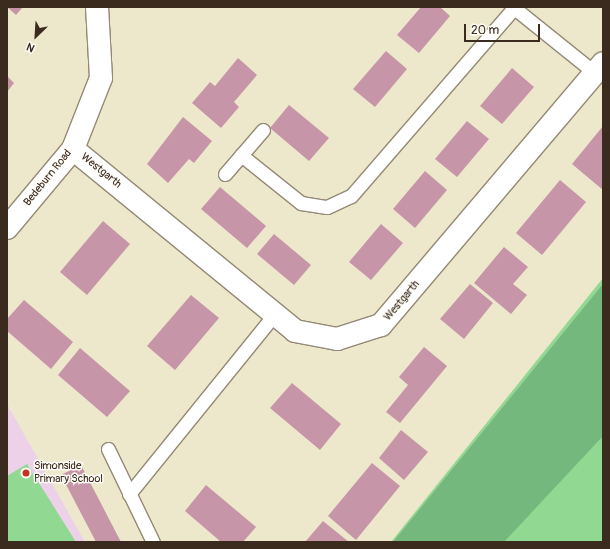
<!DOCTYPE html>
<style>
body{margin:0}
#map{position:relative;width:610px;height:549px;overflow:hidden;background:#ede8cc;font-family:Pangolin,sans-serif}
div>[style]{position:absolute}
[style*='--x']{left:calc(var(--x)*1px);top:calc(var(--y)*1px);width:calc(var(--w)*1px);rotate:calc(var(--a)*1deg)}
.built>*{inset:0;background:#edd1e9}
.green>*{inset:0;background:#91d893}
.forest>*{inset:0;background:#74b87d}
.building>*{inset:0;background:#c795a8}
.roads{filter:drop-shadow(1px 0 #948975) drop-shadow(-1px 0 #948975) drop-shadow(0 1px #948975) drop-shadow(0 -1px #948975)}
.service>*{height:13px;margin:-6.5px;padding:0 6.5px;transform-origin:6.5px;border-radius:6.5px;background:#fff}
.minor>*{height:22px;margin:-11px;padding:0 11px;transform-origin:11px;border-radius:11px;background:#fff}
.dots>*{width:11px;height:11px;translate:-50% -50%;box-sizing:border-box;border:2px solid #fdfcf7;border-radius:50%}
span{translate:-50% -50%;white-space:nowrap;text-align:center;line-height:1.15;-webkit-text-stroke:3px #fdfcf7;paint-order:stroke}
.street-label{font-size:11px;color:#3b2a1e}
.poi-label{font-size:11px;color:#3b2a1e}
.left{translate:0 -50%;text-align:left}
.frame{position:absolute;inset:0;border:8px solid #3b2a1e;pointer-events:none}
.north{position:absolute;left:16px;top:16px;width:40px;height:40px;-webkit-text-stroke:3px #fdfcf7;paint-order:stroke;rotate:205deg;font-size:11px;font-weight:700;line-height:16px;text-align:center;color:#3b2a1e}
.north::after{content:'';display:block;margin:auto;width:14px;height:18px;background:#3b2a1e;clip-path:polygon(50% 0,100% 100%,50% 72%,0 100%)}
.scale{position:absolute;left:464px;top:24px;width:76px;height:18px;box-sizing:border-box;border:2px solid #3b2a1e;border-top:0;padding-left:5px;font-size:12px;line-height:14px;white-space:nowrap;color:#3b2a1e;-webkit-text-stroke:3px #fdfcf7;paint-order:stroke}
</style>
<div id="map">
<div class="built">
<div style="clip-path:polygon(7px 404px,85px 542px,7px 542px)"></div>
</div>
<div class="green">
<div style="clip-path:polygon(603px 278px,603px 542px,391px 542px)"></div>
<div style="clip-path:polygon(27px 464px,76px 542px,7px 542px,7px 476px)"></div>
</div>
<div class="forest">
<div style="clip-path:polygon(603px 284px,603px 436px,504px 542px,393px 542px)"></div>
</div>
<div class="building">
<div style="clip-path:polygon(7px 7px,23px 7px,16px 15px)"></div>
<div style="clip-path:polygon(421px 7px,440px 7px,450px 16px,419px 53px,397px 35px)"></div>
<div style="clip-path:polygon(386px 51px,407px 69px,375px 107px,353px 89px)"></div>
<div style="clip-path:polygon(238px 58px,257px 75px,234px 102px,239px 107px,221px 128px,192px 103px,210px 82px,215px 86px)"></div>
<div style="clip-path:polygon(512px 68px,534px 87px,502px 124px,480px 106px)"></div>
<div style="clip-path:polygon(7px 76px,14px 83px,7px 92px)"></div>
<div style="clip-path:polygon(289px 105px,329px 138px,309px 161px,270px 128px)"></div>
<div style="clip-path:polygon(183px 117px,212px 141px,194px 163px,189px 159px,168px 183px,147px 164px)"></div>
<div style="clip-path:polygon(467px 121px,489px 139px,457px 177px,435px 159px)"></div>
<div style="clip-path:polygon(603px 126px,603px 190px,572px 164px)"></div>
<div style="clip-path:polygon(425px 171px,447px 190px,415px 228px,393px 209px)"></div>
<div style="clip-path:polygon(560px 180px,586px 202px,542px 255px,516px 233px)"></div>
<div style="clip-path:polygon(220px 187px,266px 226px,247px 248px,201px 209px)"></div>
<div style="clip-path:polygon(103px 221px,130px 244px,87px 295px,60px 272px)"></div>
<div style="clip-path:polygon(381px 224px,403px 243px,371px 280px,349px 262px)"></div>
<div style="clip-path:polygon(274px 234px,311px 265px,294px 285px,257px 254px)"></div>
<div style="clip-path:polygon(504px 247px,528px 267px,513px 284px,527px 295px,511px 314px,474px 283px)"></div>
<div style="clip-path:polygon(470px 284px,493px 303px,464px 339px,440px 319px)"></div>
<div style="clip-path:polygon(191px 295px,219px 318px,175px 370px,147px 346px)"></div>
<div style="clip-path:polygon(24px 300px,73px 342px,51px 369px,7px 331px,7px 319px)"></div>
<div style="clip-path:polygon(424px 347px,447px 366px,400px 423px,386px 412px,408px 385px,399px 377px)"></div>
<div style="clip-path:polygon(80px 348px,130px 391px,107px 417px,58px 375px)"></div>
<div style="clip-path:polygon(292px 383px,341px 424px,320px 450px,270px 408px)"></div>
<div style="clip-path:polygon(401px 430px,428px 452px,404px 480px,379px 458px)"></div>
<div style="clip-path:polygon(372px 463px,400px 486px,356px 540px,328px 516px)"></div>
<div style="clip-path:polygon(81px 465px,121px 542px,96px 542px,61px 475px)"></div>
<div style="clip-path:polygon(206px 485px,256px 527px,243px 542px,221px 542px,185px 511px)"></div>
<div style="clip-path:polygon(323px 521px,349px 542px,305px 542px)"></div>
</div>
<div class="roads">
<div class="service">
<div style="--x:513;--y:7;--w:105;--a:38.8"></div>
<div style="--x:241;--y:155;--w:77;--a:38.7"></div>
<div style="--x:301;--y:203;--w:26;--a:9"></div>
<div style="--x:327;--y:207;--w:26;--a:-25"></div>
<div style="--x:351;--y:196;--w:249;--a:-49.1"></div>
<div style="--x:225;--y:174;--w:58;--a:-49.2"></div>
<div style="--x:108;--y:449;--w:103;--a:64.2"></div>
<div style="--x:129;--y:494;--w:232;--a:-51"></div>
</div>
<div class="minor">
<div style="--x:73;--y:149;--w:287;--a:39.3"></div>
<div style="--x:295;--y:331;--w:43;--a:10.8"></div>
<div style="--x:337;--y:339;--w:46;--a:-17.7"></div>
<div style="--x:381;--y:325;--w:343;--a:-49.7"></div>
<div style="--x:7;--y:228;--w:103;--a:-50.1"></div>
<div style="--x:73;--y:149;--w:76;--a:-68.5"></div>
<div style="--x:101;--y:78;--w:71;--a:-93.2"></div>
</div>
</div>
<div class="dots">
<div style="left:26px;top:473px;background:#c8321e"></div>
</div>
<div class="street-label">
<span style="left:101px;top:171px;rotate:39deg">Westgarth</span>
<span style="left:48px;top:178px;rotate:-51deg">Bedeburn Road</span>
<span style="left:402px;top:301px;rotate:-50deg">Westgarth</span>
</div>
<div class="poi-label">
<span class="left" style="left:34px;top:473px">Simonside<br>Primary School</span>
</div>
<div class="frame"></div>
<div class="north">N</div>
<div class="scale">20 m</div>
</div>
